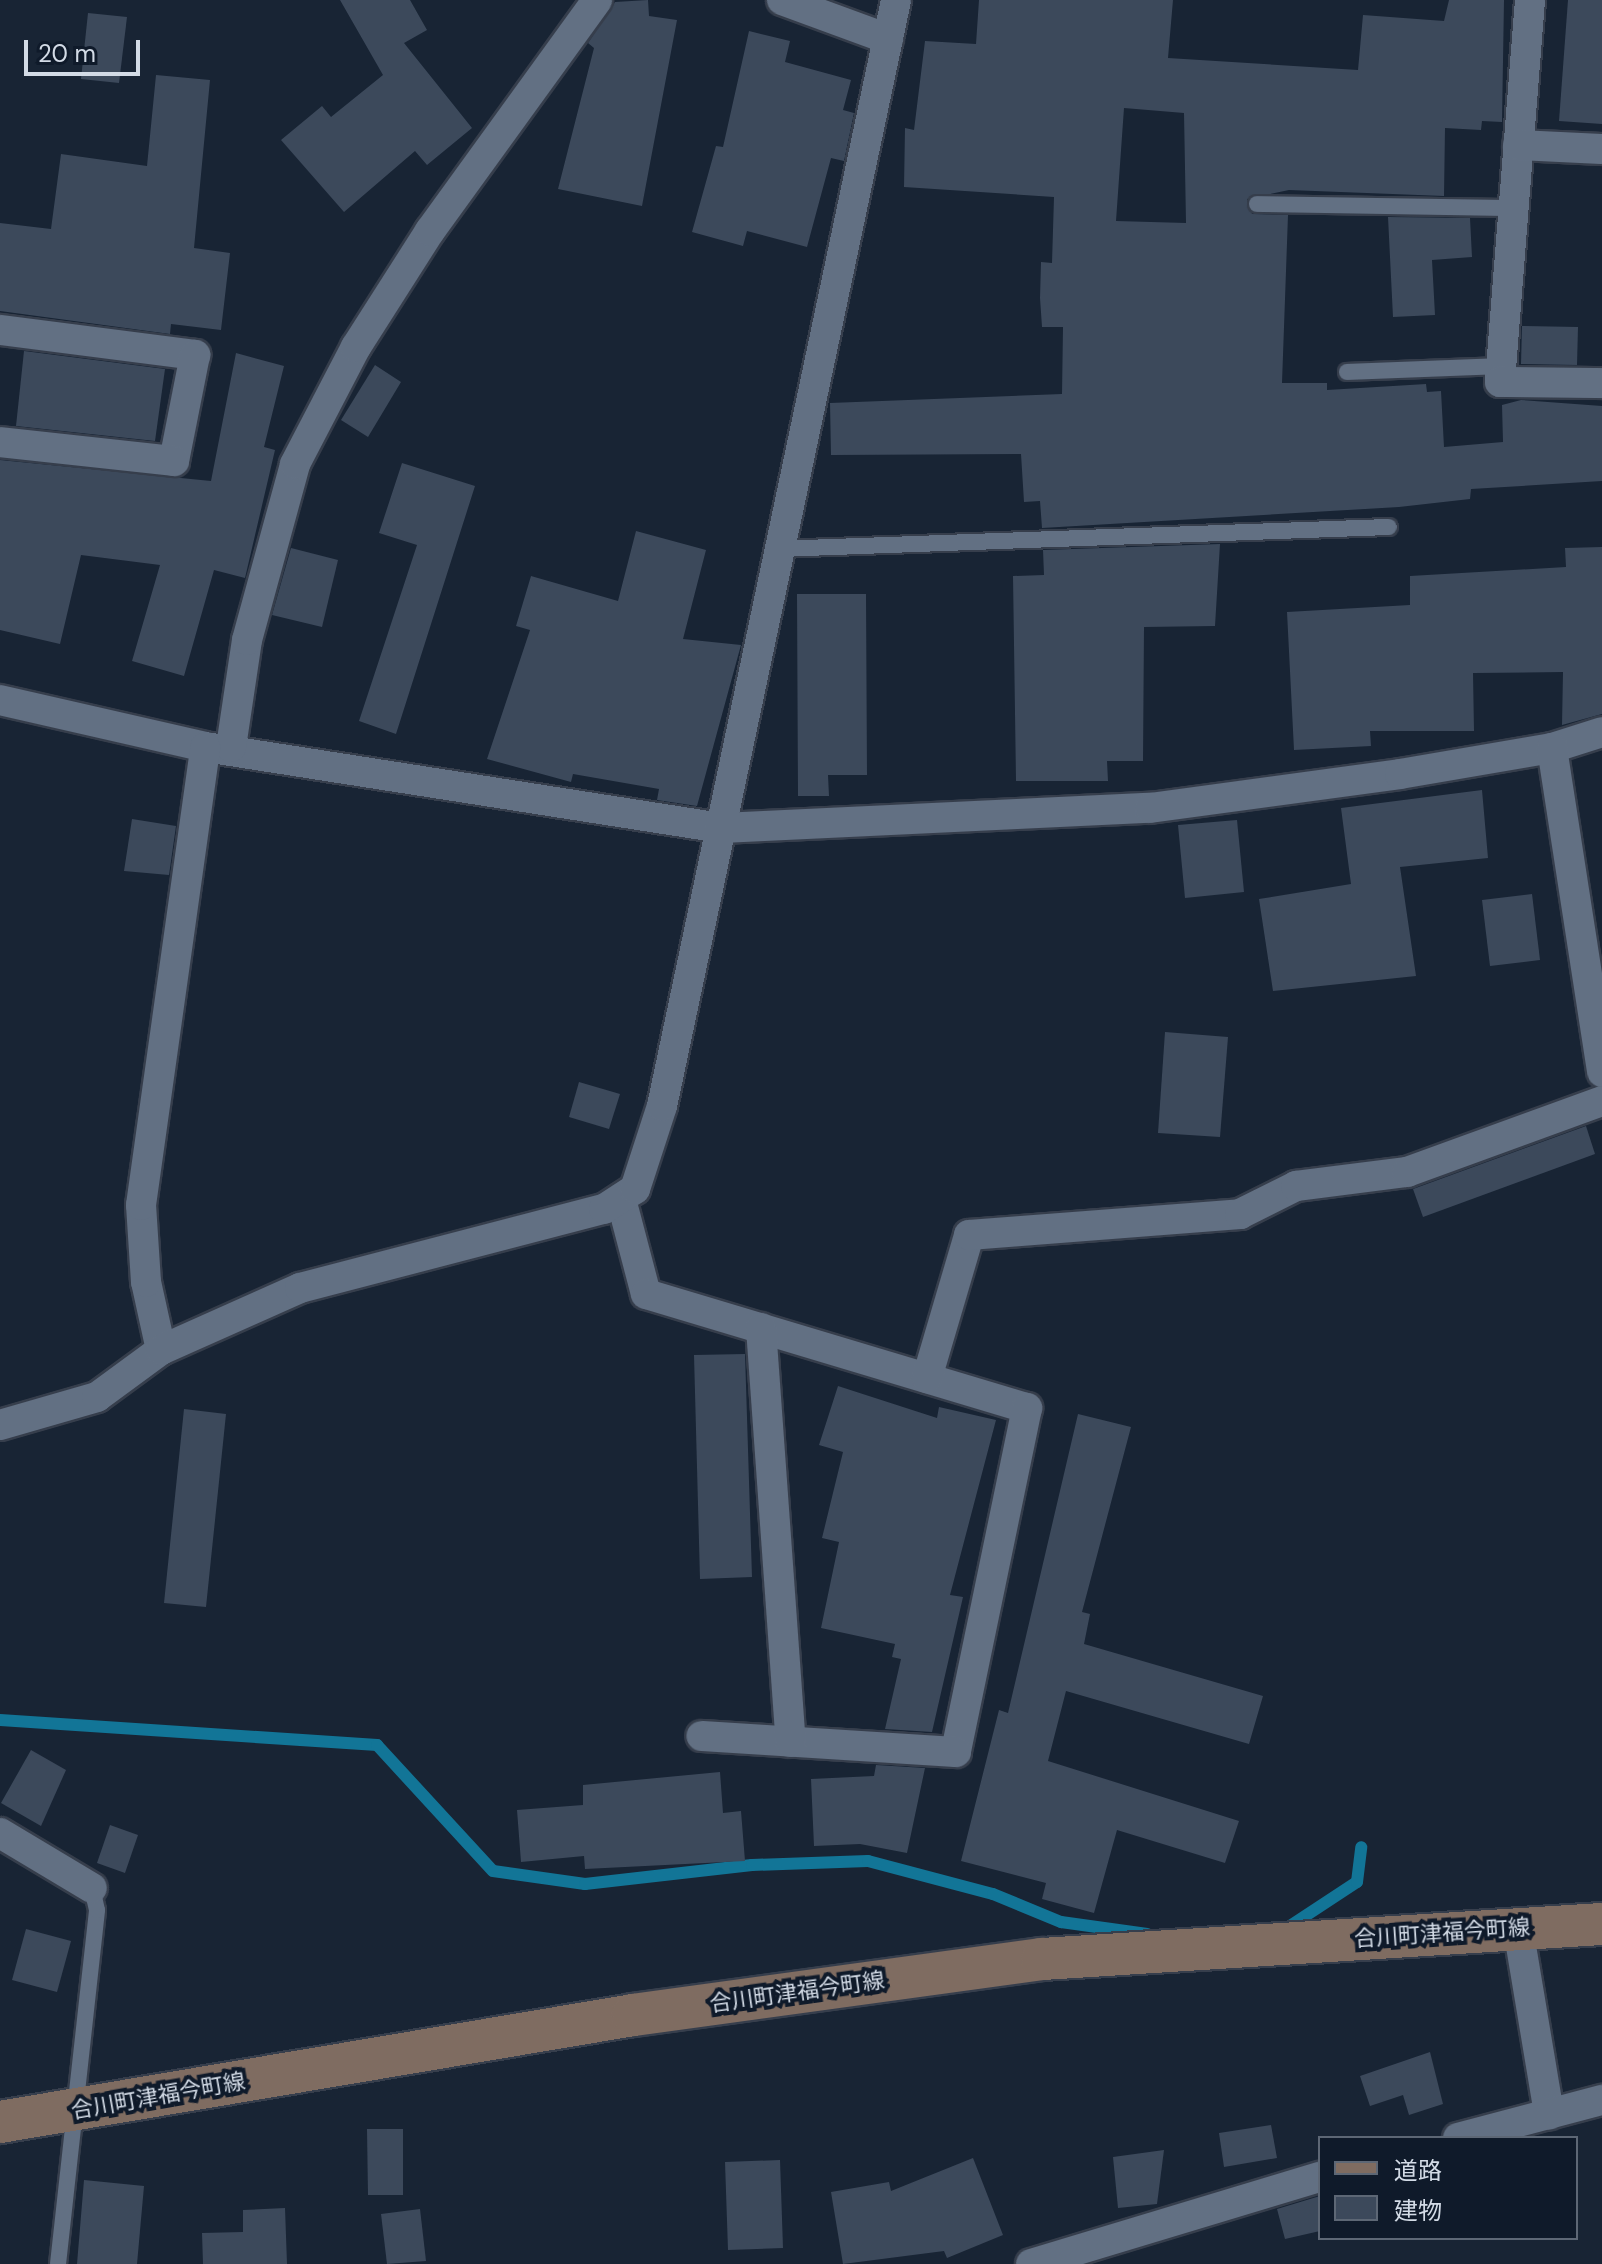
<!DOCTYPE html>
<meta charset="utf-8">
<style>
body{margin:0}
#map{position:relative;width:1602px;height:2264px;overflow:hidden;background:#182434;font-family:"DM Sans","Noto Sans JP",sans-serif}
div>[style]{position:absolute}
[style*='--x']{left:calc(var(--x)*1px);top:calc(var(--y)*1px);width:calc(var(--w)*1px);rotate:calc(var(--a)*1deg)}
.stream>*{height:12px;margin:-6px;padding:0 6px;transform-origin:6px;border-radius:6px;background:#127597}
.building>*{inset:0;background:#3c495b}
.roads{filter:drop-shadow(2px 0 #363e4c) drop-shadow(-2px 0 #363e4c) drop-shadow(0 2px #363e4c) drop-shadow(0 -2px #363e4c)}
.lane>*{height:16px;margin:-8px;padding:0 8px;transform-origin:8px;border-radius:8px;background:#627083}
.street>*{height:30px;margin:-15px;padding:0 15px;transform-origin:15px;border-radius:15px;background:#627083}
.secondary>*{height:42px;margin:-21px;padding:0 21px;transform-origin:21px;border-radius:21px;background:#7f6c61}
span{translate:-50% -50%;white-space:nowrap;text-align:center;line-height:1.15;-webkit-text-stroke:8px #0f1a2a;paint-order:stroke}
.street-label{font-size:22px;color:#d3dbe6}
.legend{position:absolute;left:1318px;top:2136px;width:260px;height:104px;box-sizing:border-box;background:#0f1a2a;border:2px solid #5d6775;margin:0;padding:10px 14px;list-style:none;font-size:24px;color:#d3dbe6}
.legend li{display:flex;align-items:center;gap:16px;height:40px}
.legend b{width:40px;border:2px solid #5d6775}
.scale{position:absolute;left:24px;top:40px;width:116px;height:36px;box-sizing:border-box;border:4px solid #d3dbe6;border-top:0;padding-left:10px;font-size:24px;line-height:28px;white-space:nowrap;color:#d3dbe6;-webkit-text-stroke:6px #0f1a2a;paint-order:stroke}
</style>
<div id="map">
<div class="stream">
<div style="--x:0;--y:1720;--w:378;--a:3.8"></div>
<div style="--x:377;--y:1745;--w:171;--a:47.4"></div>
<div style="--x:493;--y:1871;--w:93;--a:8"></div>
<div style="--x:585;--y:1884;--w:168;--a:-6.5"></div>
<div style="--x:752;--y:1865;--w:116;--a:-2"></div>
<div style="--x:868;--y:1861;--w:129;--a:14.8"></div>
<div style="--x:993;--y:1894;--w:74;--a:22.4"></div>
<div style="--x:1061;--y:1922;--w:87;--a:7.9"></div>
<div style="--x:1290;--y:1926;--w:80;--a:-33.3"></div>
<div style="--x:1357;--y:1882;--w:35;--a:-83"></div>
</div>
<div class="building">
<div style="clip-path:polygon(340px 0,410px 0,427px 30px,404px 43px,472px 128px,427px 165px,415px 151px,344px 212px,281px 140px,322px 106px,331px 117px,383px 75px)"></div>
<div style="clip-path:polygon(648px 0,649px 16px,677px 20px,642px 206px,558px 189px,594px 48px,588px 43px,615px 2px)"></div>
<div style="clip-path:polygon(evenodd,979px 0,1173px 0,1168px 58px,1358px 70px,1363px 15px,1444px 21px,1449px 0,1504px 0,1502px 122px,1482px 121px,1481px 130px,1445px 128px,1444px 196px,1289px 190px,1247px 199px,1252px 214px,1288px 215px,1282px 383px,1327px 383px,1327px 390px,1426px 384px,1427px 392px,1441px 391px,1444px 447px,1503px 442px,1502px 405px,1521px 400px,1602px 406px,1602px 481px,1471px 489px,1470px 499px,1399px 507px,1042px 528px,1040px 501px,1024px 502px,1021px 454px,831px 455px,830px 403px,1062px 394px,1063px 327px,1042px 327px,1040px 298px,1041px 262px,1052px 263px,1054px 197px,904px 187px,905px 128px,914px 130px,925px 41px,976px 44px,979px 0,1124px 108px,1184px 113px,1186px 223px,1116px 221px,1124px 108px)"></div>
<div style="clip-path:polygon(1568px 0,1602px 0,1602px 124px,1559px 121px)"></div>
<div style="clip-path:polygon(88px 13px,127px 17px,119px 83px,81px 79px)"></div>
<div style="clip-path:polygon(749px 31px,790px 41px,785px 62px,851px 80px,843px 110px,854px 113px,844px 161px,831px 158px,807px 247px,747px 231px,743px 246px,692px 232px,716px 146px,723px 147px)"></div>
<div style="clip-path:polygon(156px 75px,210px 80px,194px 248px,230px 253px,221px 330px,171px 324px,170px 334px,0 311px,0 223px,51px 229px,61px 154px,147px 166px)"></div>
<div style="clip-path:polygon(1388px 217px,1470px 218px,1472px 257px,1432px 260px,1435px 315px,1393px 317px)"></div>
<div style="clip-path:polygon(1522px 326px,1578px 327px,1577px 365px,1521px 364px)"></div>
<div style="clip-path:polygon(24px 351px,165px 369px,155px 441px,16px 426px)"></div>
<div style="clip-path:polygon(236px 353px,284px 366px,264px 447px,275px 450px,245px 578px,214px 570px,184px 676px,132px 661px,160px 565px,81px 555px,60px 644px,0 630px,0 460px,211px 481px)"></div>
<div style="clip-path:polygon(375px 365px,401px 382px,368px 437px,341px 420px)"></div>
<div style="clip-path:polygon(402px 463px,475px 486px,396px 734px,359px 721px,417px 545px,379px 533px)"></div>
<div style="clip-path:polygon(636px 531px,706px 550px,683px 639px,741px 645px,697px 806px,657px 800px,659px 789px,573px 774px,571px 782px,487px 759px,530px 630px,516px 626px,531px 576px,618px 601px)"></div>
<div style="clip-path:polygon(1220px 544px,1215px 626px,1144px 627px,1143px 761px,1107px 761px,1108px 781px,1016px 781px,1013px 576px,1044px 575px,1043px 550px)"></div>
<div style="clip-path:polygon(1602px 547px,1602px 714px,1562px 725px,1563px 672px,1473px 673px,1474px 731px,1370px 731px,1371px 746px,1294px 750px,1287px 612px,1410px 605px,1410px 576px,1566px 567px,1565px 548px)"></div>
<div style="clip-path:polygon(291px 548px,338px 560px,322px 627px,272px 615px)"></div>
<div style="clip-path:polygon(797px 594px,866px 594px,867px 775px,828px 775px,829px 796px,798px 796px)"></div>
<div style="clip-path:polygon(1482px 790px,1488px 858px,1400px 867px,1416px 976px,1273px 991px,1259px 899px,1351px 884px,1341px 808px)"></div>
<div style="clip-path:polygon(132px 819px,176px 826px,169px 875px,124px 871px)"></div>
<div style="clip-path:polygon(1237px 820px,1244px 892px,1185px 898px,1178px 825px)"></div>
<div style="clip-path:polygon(1532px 894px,1540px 960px,1490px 966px,1482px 900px)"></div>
<div style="clip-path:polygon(1165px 1032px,1228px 1037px,1220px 1137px,1158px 1133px)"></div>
<div style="clip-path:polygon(579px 1082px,620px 1094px,609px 1129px,569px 1117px)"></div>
<div style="clip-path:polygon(1586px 1126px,1595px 1154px,1423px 1217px,1413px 1189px)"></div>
<div style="clip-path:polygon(745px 1354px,752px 1577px,700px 1579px,694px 1355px)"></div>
<div style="clip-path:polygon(838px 1386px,937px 1418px,939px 1407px,996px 1420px,950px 1595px,963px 1597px,932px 1732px,885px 1729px,901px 1659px,892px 1657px,895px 1644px,821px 1628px,839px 1542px,822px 1538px,843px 1452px,819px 1445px)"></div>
<div style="clip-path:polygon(184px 1409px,226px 1414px,206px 1607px,164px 1603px)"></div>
<div style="clip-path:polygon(1078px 1414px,1131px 1427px,1082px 1612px,1090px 1614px,1084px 1644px,1263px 1696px,1249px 1744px,1066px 1691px,1048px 1761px,1239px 1821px,1225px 1863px,1117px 1830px,1094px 1913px,1042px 1899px,1046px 1883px,961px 1861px,999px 1710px,1008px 1713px)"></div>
<div style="clip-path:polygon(31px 1750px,66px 1770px,41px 1826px,1px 1803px)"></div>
<div style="clip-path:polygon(876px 1765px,925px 1768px,907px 1853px,860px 1844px,814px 1846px,811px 1779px,874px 1776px)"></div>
<div style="clip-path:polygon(720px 1772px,723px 1813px,741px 1811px,745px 1861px,585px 1869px,584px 1856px,521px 1862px,517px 1810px,583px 1805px,583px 1785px)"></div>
<div style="clip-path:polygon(110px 1825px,138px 1835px,125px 1873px,97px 1863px)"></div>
<div style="clip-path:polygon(26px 1929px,71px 1941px,57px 1992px,12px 1980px)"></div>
<div style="clip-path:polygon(1430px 2052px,1443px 2104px,1409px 2115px,1403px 2095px,1370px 2106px,1360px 2076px)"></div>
<div style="clip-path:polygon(1271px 2125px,1277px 2158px,1224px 2167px,1219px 2133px)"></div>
<div style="clip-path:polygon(367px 2129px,403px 2129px,403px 2195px,368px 2195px)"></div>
<div style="clip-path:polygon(1164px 2150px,1157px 2204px,1118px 2208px,1113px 2157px)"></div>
<div style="clip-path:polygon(973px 2158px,1003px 2235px,947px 2258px,944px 2251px,843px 2264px,831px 2192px,889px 2182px,891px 2191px)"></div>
<div style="clip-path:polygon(780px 2160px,783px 2248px,728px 2250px,725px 2162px)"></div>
<div style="clip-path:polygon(84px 2180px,144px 2186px,137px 2264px,77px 2264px)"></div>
<div style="clip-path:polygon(1320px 2196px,1320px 2231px,1285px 2239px,1277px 2209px)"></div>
<div style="clip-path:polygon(285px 2208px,287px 2264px,203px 2264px,202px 2233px,243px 2232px,243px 2210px)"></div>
<div style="clip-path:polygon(420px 2209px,426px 2261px,387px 2264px,381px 2214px)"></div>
</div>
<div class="roads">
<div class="lane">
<div style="--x:1257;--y:204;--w:257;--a:0.9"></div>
<div style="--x:1347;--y:372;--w:154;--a:-2.2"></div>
<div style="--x:777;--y:549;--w:612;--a:-2.06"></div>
<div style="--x:58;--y:2264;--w:356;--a:-83.7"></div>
<div style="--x:97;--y:1910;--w:23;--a:-103"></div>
</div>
<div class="street">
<div style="--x:782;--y:0;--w:113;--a:20.2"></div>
<div style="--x:1530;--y:0;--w:383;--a:94.5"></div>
<div style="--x:1500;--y:382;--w:102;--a:0.6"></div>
<div style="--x:1518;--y:145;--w:84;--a:2.7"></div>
<div style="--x:0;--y:330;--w:197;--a:7.3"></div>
<div style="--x:195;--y:355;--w:108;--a:101.2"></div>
<div style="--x:174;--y:461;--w:175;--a:-173.8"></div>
<div style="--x:0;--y:700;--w:210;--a:12.9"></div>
<div style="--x:205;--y:747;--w:522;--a:8.92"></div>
<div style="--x:721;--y:828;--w:429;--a:-2.7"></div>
<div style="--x:1150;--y:808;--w:252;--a:-7.7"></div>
<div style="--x:1400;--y:774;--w:154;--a:-9.7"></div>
<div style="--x:1552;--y:748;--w:52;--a:-17.7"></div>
<div style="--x:231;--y:747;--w:108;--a:-81.5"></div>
<div style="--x:247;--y:640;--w:182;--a:-74.7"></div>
<div style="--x:295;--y:464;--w:132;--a:-62.5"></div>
<div style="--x:356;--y:347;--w:138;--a:-57.5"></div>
<div style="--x:430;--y:231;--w:285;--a:-54.1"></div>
<div style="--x:1552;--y:748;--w:328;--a:81.2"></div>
<div style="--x:621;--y:1199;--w:98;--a:75.3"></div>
<div style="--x:646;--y:1294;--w:398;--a:16.7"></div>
<div style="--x:1027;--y:1408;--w:351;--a:101.7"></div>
<div style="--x:956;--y:1752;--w:255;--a:-176.4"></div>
<div style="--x:761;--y:1328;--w:415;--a:85.9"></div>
<div style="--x:161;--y:1350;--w:70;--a:-102.4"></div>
<div style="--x:146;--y:1282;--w:77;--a:-93.7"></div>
<div style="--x:141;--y:1205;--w:462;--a:-82"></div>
<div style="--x:927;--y:1378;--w:149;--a:-73.6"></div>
<div style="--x:969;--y:1235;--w:272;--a:-4.4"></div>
<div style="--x:1240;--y:1214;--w:63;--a:-26.6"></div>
<div style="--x:1296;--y:1186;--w:112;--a:-7.2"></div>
<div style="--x:1407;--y:1172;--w:208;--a:-20"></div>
<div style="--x:0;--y:1425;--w:101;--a:-16.1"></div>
<div style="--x:97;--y:1397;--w:79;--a:-36.3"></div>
<div style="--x:161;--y:1350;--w:152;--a:-24"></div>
<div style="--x:300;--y:1288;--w:314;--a:-14.6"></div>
<div style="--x:604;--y:1209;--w:37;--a:-33"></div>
<div style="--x:635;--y:1189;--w:87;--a:-72"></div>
<div style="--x:662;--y:1106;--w:1130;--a:-78.05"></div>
<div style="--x:0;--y:1833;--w:107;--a:30.9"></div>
<div style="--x:1518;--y:1928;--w:189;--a:80.5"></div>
<div style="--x:1458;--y:2138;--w:149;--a:-14.8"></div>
<div style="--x:1031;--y:2264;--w:302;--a:-16.8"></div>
</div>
<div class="secondary">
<div style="--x:0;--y:2122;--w:642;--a:-9.59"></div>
<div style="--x:633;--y:2015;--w:413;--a:-7.8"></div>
<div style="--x:1042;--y:1959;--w:561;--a:-3.58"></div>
</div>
</div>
<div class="street-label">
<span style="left:1442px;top:1933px;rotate:-4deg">合川町津福今町線</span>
<span style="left:797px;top:1992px;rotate:-8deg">合川町津福今町線</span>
<span style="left:158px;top:2096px;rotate:-10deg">合川町津福今町線</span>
</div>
<ul class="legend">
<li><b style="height:10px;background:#7f6c61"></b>道路</li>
<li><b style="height:22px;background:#3c495b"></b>建物</li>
</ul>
<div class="scale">20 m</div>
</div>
